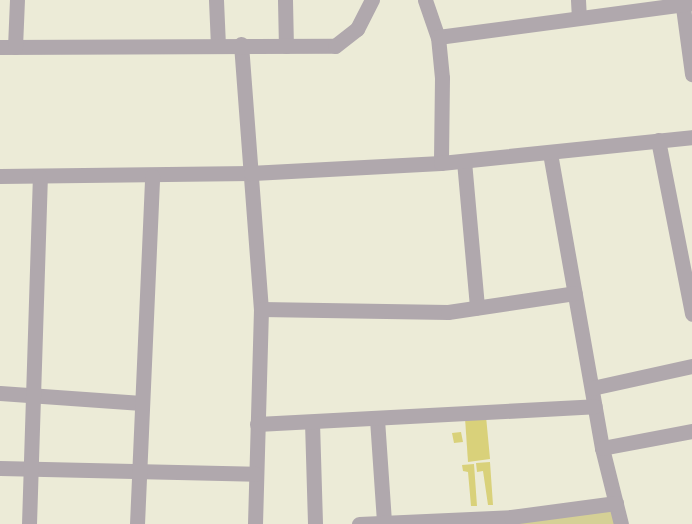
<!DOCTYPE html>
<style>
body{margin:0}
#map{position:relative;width:692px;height:524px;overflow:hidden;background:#ecebd7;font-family:Barlow,sans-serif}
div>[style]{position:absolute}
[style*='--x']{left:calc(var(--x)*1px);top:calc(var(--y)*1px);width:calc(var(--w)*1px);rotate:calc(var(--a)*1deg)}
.green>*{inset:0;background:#d5d096}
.building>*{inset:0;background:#d9d17a}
.minor>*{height:15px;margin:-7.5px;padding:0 7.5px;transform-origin:7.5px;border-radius:7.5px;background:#b0a8ad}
span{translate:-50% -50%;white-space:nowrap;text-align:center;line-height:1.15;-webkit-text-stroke:4px #ecebd7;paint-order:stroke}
</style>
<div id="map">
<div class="green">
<div style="clip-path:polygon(613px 510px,616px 524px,437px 524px)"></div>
</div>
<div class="building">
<div style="clip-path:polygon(486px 416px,490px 459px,468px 462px,465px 418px)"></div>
<div style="clip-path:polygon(461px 432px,463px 442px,454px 443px,452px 433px)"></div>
<div style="clip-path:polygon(490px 462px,493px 505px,488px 505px,483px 471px,477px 472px,476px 463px)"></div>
<div style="clip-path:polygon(474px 464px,477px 506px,471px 506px,468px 472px,463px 471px,462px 465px)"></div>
</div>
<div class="minor">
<div style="--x:216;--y:0;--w:46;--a:87.5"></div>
<div style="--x:285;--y:0;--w:46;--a:88.8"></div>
<div style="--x:425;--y:0;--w:39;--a:71"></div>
<div style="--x:438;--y:37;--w:41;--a:84.4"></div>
<div style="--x:442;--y:78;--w:85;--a:90.7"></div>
<div style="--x:578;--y:0;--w:17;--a:87"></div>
<div style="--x:682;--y:0;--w:75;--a:82.3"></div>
<div style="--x:438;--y:37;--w:256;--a:-7.6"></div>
<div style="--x:241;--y:44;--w:266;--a:85.7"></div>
<div style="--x:261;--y:309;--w:215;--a:91.6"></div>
<div style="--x:0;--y:47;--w:335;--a:-0.2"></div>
<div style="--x:335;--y:46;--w:28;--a:-38"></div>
<div style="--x:357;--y:29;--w:33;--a:-63"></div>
<div style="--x:15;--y:47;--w:47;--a:-87.6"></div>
<div style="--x:658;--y:140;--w:177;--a:78.9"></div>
<div style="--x:550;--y:153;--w:300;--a:80"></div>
<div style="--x:602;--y:448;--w:78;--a:76"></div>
<div style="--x:464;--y:161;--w:147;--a:84.9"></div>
<div style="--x:0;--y:176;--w:251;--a:-0.7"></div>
<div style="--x:251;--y:173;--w:190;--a:-3"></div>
<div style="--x:441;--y:163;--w:252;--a:-5.9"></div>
<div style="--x:261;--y:309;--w:187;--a:0.9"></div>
<div style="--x:448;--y:312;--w:128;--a:-8.5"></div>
<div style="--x:592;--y:388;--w:102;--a:-12.4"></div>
<div style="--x:0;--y:393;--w:142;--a:4"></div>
<div style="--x:377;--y:419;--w:102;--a:86.1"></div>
<div style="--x:312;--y:422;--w:102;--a:88.3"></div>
<div style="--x:257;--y:424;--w:338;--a:-3"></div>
<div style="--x:602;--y:448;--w:92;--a:-10.7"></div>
<div style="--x:0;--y:468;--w:255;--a:1.3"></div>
<div style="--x:29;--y:524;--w:348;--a:-88.2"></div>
<div style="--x:137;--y:524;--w:348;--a:-87.5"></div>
<div style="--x:359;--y:524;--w:152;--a:-2.6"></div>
<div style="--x:511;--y:517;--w:106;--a:-7.6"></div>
</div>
</div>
